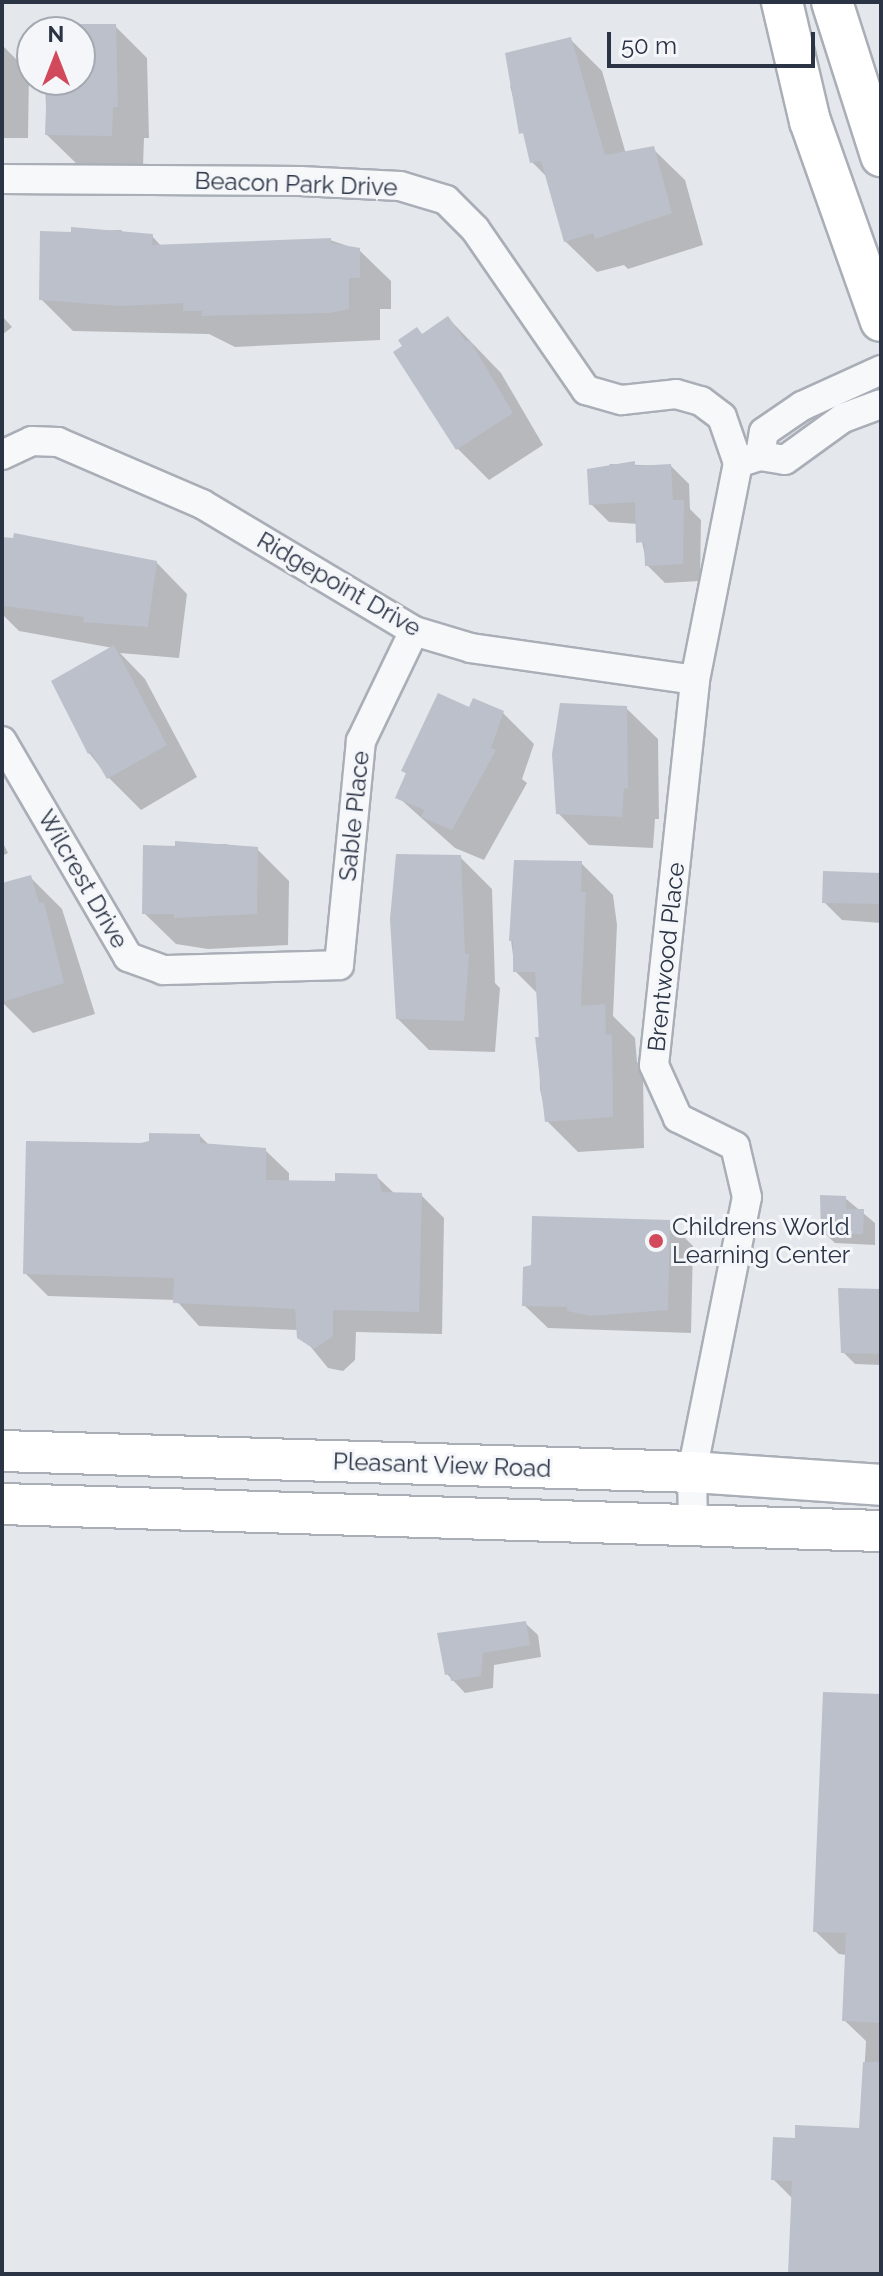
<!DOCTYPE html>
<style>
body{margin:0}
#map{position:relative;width:883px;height:2276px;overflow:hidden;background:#e4e7ec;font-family:Raleway,sans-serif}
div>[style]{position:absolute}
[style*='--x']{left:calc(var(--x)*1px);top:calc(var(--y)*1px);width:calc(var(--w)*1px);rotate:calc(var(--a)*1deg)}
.shadow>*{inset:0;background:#0003}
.building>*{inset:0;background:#bbc0ca}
.roads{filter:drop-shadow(2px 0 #a9aeb7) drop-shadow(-2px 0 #a9aeb7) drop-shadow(0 2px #a9aeb7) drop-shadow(0 -2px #a9aeb7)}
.street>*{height:28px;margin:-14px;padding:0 14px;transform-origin:14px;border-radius:14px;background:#f7f8fa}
.secondary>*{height:40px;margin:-20px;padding:0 20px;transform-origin:20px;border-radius:20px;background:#fff}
.dots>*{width:22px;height:22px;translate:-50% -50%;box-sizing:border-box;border:4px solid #f4f6f9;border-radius:50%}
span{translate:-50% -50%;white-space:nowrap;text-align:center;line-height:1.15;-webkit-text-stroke:6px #f4f6f9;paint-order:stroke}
.street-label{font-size:24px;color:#2b3445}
.poi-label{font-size:24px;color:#2b3445}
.left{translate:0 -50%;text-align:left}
.frame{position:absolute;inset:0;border:4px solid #2b3445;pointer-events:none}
.north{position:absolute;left:16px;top:16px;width:80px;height:80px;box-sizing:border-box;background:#f4f6f9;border:2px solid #a4a8b1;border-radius:50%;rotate:0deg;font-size:22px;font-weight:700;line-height:32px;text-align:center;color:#2b3445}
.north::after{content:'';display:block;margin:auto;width:28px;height:36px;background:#d1495b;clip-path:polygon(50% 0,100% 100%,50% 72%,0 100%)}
.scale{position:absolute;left:607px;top:32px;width:208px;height:36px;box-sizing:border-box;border:4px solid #2b3445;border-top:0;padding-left:10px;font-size:24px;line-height:28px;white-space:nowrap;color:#2b3445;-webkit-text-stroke:6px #f4f6f9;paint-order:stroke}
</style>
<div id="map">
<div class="shadow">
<div style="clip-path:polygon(50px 25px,115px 26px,147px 58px,149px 138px,144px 138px,143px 167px,79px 166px,47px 135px,45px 80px,80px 80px,80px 32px,49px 32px)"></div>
<div style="clip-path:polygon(571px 40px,602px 71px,626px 154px,653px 149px,685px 180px,703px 245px,628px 269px,624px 265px,597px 272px,565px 241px,548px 178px,532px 162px,510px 86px)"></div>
<div style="clip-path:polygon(2px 45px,29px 72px,28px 138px,2px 138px)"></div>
<div style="clip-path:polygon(121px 230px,126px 236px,152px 236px,162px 247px,330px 240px,359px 250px,391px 281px,391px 309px,380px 309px,380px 340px,235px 347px,209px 334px,73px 331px,41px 299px,42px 233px)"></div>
<div style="clip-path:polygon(2px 316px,12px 327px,2px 335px)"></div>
<div style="clip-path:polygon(448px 318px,501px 373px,543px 445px,489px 480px,457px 448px,423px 336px)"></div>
<div style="clip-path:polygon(610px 464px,671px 466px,689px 484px,690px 509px,701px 520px,700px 581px,665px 583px,647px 565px,638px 524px,609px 522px,591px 504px)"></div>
<div style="clip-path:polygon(2px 538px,36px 538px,156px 562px,187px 594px,179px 658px,120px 653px,145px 679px,197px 777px,141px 810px,109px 778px,89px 753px,113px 648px,19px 631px,2px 614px)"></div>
<div style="clip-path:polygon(626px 708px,658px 739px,659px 819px,655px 819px,653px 848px,589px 845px,558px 813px)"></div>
<div style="clip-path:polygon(470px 709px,503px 713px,534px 744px,522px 779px,527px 783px,484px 860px,455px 848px,398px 797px,408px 775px,403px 771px)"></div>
<div style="clip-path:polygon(2px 841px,8px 853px,2px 856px)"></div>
<div style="clip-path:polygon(224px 844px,257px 849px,289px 881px,288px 945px,208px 949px,176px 944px,144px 913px,145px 847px)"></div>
<div style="clip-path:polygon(460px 857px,492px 889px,495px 983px,500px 988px,495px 1052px,429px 1050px,398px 1019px)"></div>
<div style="clip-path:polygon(581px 863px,613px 895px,617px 925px,613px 1016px,635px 1038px,637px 1062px,643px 1068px,644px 1148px,578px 1152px,547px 1121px,540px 1089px,538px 994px,515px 971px,511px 940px)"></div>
<div style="clip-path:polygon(881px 875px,881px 923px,842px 920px,824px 902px)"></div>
<div style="clip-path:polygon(30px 877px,62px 909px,95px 1014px,33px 1033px,2px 1002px,2px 885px)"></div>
<div style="clip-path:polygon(200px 1136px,210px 1146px,265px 1150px,289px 1173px,289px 1183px,336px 1184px,376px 1176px,395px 1194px,421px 1195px,444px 1218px,442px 1334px,356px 1332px,355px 1360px,343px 1371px,328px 1368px,297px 1330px,199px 1326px,176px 1300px,48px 1296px,25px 1273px,142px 1145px)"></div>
<div style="clip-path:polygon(845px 1198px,875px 1223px,875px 1245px,835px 1243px,822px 1231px)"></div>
<div style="clip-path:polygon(669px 1222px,693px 1246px,691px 1333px,548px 1328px,524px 1305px)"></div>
<div style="clip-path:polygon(881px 1291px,881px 1365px,855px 1364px,843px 1352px)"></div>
<div style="clip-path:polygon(525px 1623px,538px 1635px,541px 1657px,494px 1665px,493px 1688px,465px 1693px,447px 1674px)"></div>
<div style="clip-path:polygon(881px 1696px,881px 2274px,790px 2274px,793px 2199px,773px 2179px,796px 2140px,861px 2130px,866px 2041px,844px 2020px,847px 1955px,839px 1954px,815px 1931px)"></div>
</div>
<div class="building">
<div style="clip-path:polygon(80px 24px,116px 24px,118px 107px,113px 107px,112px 136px,45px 135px,47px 80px,80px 80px)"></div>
<div style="clip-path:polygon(571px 37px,605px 155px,654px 146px,672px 213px,595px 239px,593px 233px,564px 242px,541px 161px,530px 163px,523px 133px,519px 134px,505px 53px)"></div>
<div style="clip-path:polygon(71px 227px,153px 234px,152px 245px,331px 238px,331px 243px,360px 248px,360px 278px,349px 278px,349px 309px,330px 313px,202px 316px,202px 311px,183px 311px,183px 303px,120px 306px,39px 300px,40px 231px,71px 232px)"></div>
<div style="clip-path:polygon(448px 316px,466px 342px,469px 339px,513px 413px,456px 450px,393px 352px,402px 346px,398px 340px,417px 327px,422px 334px)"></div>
<div style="clip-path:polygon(635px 461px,635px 466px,671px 464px,673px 500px,684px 500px,683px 564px,645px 566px,644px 542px,636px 543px,635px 502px,589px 505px,587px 469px)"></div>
<div style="clip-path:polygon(14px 533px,157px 561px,148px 627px,83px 622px,84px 617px,4px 606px,2px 537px,13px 538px)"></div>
<div style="clip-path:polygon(114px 645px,167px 745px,107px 779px,91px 752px,88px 754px,51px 681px)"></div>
<div style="clip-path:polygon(438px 693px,469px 707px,473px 698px,504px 711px,491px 748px,496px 750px,452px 830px,421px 817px,424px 810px,395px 798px,406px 773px,401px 771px)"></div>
<div style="clip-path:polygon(560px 703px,627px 706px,628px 789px,624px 788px,622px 817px,556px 814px,552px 754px)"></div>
<div style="clip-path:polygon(175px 841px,258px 847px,257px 914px,174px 918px,174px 914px,142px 914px,143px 845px,175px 846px)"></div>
<div style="clip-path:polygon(396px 854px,461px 855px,465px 954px,469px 954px,464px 1021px,396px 1019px,390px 919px)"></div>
<div style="clip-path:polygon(514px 860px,582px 861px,581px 892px,586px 892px,581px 1006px,605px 1004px,606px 1035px,612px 1034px,613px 1117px,545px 1122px,535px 1037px,539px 1037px,535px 972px,513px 972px,513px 941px,509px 941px)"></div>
<div style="clip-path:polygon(823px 871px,881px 873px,881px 904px,822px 903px)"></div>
<div style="clip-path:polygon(31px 875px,39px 903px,44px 902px,64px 983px,2px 1002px,2px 883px)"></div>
<div style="clip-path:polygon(149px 1133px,200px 1134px,200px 1143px,266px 1148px,266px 1180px,335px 1181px,335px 1173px,377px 1174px,382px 1192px,422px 1193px,419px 1312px,333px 1310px,333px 1336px,314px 1349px,297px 1338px,295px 1309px,173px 1303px,174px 1278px,23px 1274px,26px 1141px,141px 1143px,149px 1141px)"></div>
<div style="clip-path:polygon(820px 1195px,846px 1196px,846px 1209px,864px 1209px,863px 1234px,821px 1234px)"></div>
<div style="clip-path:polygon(532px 1216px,670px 1220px,668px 1310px,591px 1316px,567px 1311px,567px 1307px,522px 1306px,523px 1267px,531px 1265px)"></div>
<div style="clip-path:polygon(838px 1288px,881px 1289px,881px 1354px,841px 1353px)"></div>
<div style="clip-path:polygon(526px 1621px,530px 1645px,483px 1653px,481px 1676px,451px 1681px,450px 1674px,445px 1675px,437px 1633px)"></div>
<div style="clip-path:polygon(823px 1692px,881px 1694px,881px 2023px,842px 2021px,846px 1933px,813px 1932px)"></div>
<div style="clip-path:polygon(863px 2062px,881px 2062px,881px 2274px,788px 2274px,792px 2181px,771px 2180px,773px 2137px,795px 2138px,795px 2125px,859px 2128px)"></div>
</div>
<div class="roads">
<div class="street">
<div style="--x:2;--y:179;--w:298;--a:0.4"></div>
<div style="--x:300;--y:181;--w:100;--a:2.9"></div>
<div style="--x:400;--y:186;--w:48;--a:16.9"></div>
<div style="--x:446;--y:200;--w:41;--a:45"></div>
<div style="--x:475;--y:229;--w:196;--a:55.4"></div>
<div style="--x:586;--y:390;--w:37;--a:16"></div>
<div style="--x:622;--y:400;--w:54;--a:-6.3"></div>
<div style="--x:676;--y:394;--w:26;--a:16"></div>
<div style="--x:701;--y:401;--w:26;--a:37"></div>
<div style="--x:722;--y:417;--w:49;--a:70.8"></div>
<div style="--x:2;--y:455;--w:33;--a:-25"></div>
<div style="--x:32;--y:441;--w:26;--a:2"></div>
<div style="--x:58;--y:442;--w:157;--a:23.3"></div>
<div style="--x:202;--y:504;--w:247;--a:30.9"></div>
<div style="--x:414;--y:631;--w:59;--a:16.6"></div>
<div style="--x:471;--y:648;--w:226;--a:8.1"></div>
<div style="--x:760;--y:456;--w:24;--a:-81"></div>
<div style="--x:764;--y:432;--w:46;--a:-34.4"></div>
<div style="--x:802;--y:406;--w:87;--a:-24.5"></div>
<div style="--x:2;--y:741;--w:250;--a:59.7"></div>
<div style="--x:128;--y:957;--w:37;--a:20"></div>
<div style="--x:163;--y:970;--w:176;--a:-1.6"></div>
<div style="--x:339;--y:965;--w:225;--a:-84.4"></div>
<div style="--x:361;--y:741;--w:122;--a:-64.3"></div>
<div style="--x:693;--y:1527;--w:55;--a:-91"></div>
<div style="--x:692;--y:1472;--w:280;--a:-78.7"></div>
<div style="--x:747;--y:1197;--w:52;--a:-103.2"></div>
<div style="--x:735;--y:1146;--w:64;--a:-153.8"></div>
<div style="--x:678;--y:1118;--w:58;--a:-114.4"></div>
<div style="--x:654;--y:1065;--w:387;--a:-83.9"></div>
<div style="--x:695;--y:680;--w:221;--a:-78.8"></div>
<div style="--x:738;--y:463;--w:23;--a:-18"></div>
<div style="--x:760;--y:456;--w:25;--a:9"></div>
<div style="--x:785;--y:460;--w:72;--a:-35.9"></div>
<div style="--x:843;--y:418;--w:40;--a:-20.2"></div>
</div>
<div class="secondary">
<div style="--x:782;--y:2;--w:122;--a:76.8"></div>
<div style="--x:810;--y:121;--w:212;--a:70.5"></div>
<div style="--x:832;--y:2;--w:162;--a:72.3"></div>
<div style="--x:2;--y:1451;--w:690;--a:1.74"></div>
<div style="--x:692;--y:1472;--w:189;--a:3.9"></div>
<div style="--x:2;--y:1504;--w:879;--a:1.76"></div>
</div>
</div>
<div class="dots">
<div style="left:656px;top:1241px;background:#d1495b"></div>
</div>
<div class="street-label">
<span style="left:296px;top:184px;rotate:2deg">Beacon Park Drive</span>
<span style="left:339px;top:584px;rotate:30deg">Ridgepoint Drive</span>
<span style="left:354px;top:816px;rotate:-84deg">Sable Place</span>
<span style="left:83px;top:879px;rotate:60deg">Wilcrest Drive</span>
<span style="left:666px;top:957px;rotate:-84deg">Brentwood Place</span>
<span style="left:442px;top:1465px;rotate:2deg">Pleasant View Road</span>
</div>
<div class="poi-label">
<span class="left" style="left:672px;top:1241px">Childrens World<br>Learning Center</span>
</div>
<div class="frame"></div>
<div class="north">N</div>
<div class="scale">50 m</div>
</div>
